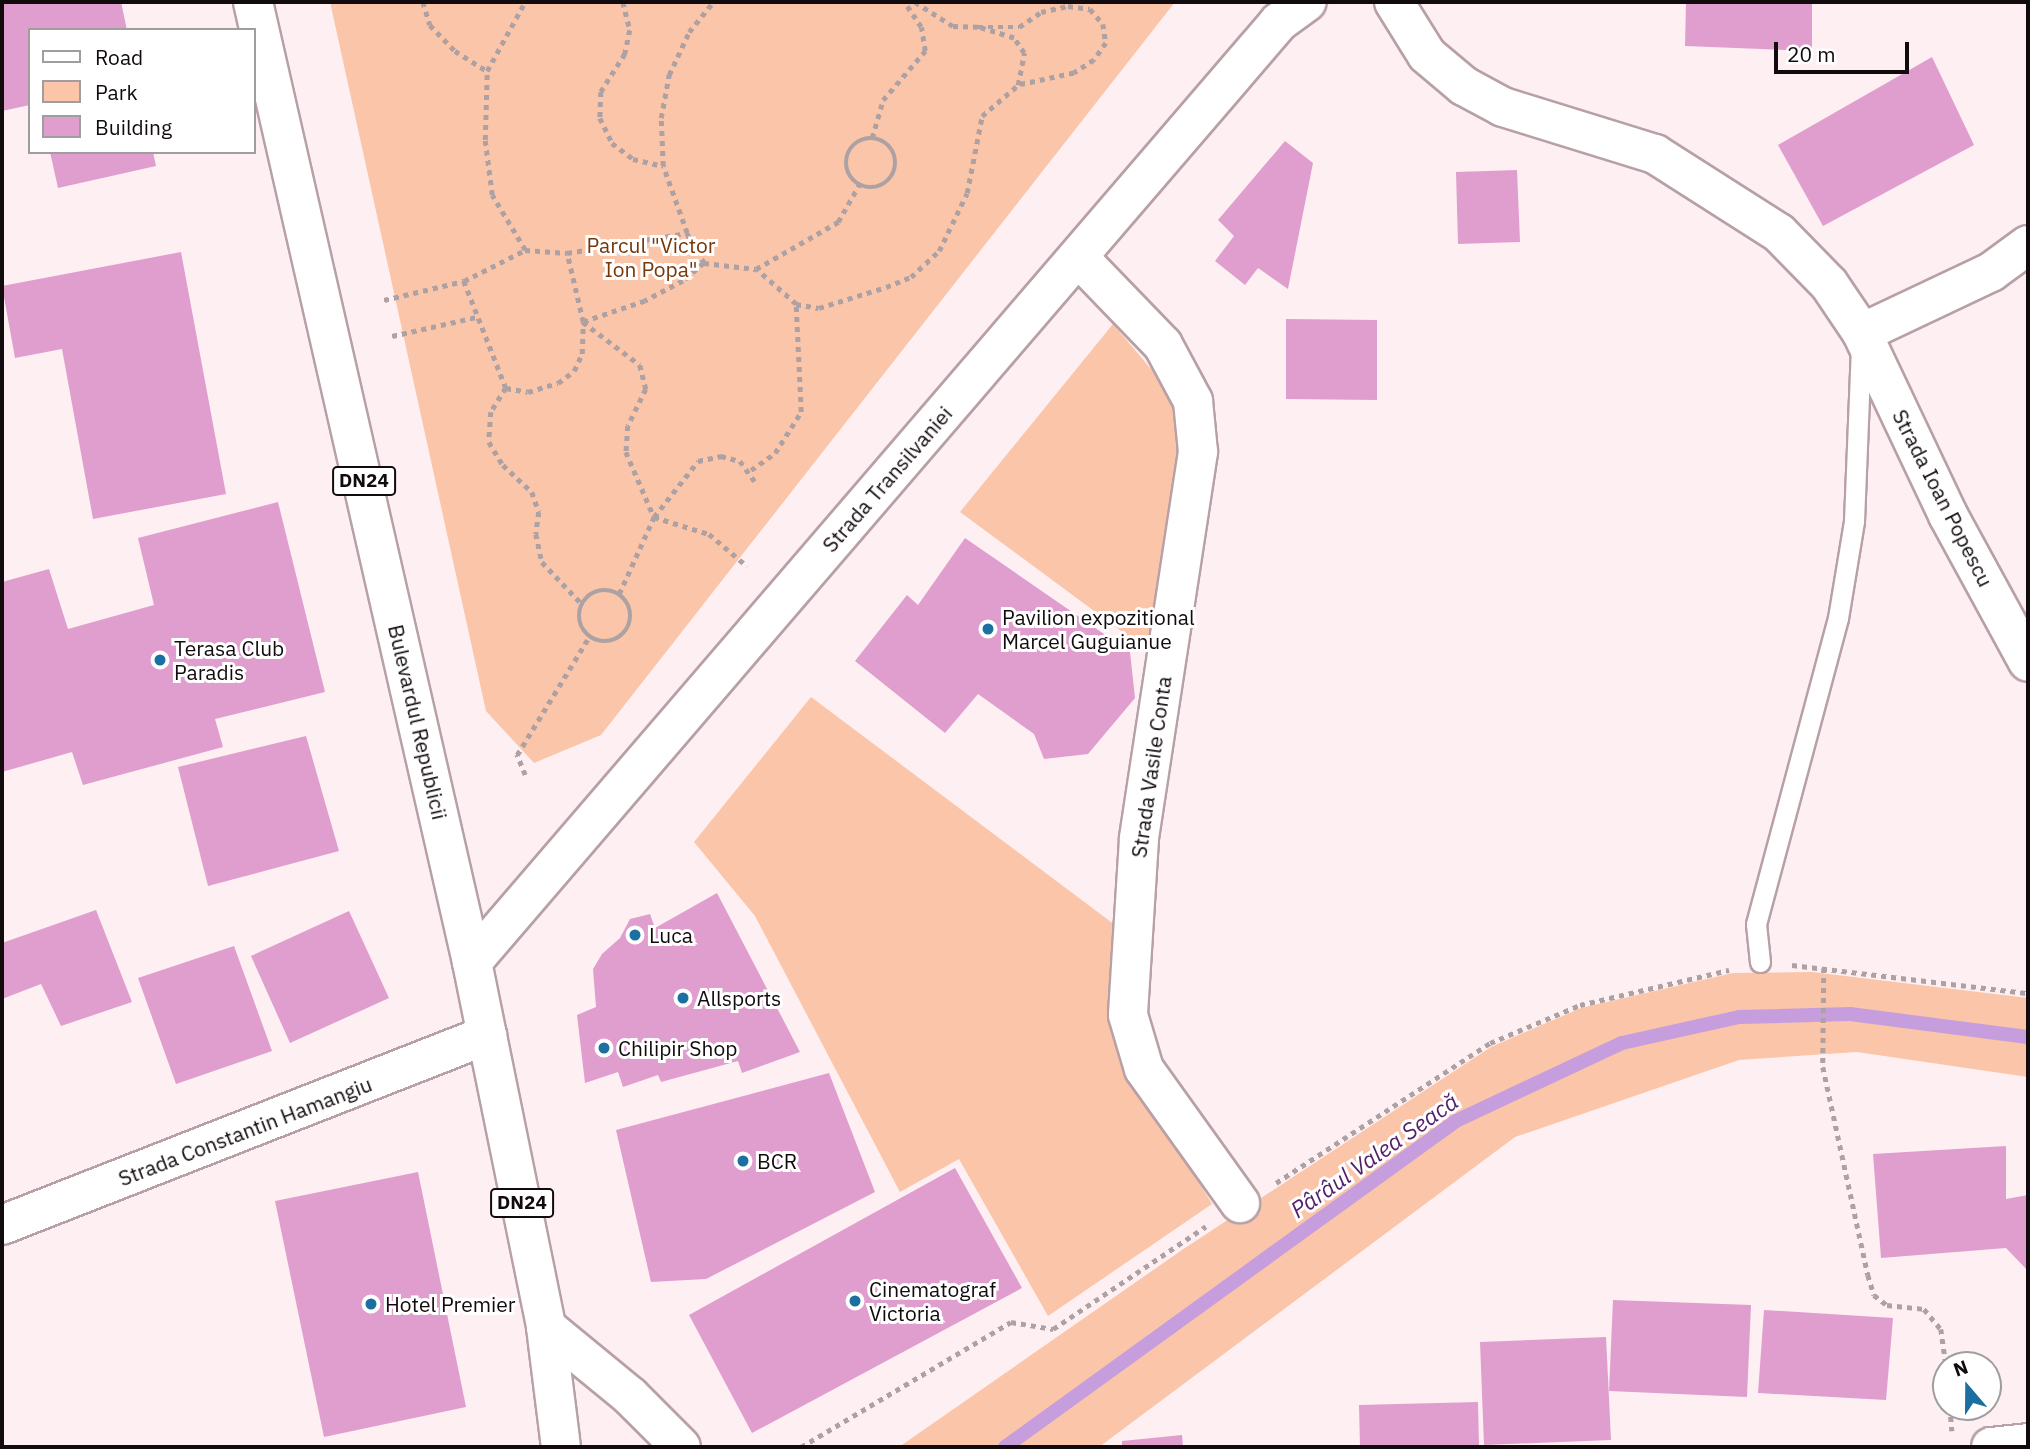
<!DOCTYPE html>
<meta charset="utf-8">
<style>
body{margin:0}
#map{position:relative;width:2030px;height:1449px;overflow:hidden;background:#feeff2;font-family:"IBM Plex Sans",sans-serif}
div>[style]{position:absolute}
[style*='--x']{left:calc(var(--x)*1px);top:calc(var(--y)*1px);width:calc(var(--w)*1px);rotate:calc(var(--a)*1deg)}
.green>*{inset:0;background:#fac5a8}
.stream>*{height:14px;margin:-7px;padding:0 7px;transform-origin:7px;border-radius:7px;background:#c69ede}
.building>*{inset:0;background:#e09ece}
.path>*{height:4.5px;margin-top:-2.25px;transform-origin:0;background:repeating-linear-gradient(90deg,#ada1a3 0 5px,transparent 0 10px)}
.path>.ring{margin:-2.25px;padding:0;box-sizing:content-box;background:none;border:4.5px solid #ada1a3;border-radius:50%}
.roads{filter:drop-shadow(2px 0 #b7a0a6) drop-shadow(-2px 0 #b7a0a6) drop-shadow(0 2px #b7a0a6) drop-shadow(0 -2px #b7a0a6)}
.lane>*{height:19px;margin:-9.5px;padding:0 9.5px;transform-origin:9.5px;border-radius:9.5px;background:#fff}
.street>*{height:38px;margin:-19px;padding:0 19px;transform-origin:19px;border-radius:19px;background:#fff}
.secondary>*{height:38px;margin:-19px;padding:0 19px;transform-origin:19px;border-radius:19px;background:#fff}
.primary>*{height:38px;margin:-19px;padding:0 19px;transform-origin:19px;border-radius:19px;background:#fff}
.dots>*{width:19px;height:19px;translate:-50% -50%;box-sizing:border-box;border:4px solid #fff;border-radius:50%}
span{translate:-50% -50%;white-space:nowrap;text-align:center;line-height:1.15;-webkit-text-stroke:6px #fff;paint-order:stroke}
.shield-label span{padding:2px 5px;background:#fff;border:2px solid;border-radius:5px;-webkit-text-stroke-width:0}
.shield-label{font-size:19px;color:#120b0d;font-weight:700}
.park-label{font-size:21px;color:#763709}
.street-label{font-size:21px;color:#120b0d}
.poi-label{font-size:21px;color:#120b0d}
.left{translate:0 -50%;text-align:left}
.water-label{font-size:23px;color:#521f6a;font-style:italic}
.frame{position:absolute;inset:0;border:4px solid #120b0d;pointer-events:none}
.legend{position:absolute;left:28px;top:28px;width:228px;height:126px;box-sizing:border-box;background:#fff;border:2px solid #a09d9e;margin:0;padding:9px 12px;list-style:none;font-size:21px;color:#120b0d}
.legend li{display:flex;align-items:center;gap:14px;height:35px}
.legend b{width:35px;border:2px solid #a09d9e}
.north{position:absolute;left:1932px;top:1351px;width:70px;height:70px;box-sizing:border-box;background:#fff;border:2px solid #a09d9e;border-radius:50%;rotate:340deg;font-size:19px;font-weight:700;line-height:28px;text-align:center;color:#120b0d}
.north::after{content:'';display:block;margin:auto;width:24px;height:32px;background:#1c70a1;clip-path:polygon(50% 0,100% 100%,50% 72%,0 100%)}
.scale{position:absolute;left:1774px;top:42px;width:135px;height:32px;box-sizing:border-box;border:4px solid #120b0d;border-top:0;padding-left:9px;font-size:21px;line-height:24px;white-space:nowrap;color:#120b0d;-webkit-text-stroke:5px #fff;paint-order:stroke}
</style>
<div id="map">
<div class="green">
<div style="clip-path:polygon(330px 2px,1175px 2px,601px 735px,534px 763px,486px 711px)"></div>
<div style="clip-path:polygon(1113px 324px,1172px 394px,1180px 456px,1151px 653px,960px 512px)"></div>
<div style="clip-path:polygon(811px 697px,1119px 928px,1133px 1074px,1212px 1204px,1048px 1316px,959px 1159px,900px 1192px,755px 916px,694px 842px)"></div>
<div style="clip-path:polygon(1812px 972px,2028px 998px,2028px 1077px,1857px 1052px,1739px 1060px,1515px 1137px,1099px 1447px,899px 1447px,1182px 1250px,1491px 1047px,1581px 1008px,1733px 973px)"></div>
</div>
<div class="stream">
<div style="--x:1005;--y:1447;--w:556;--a:-35.86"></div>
<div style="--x:1456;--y:1121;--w:183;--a:-25.2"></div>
<div style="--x:1622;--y:1043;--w:120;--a:-12.5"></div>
<div style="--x:1739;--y:1017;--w:111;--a:-1.5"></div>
<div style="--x:1850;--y:1014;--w:179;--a:7.4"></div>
</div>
<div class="building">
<div style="clip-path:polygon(2px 2px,121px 2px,127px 30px,30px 30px,30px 105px,2px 111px)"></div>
<div style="clip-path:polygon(1686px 2px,1812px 2px,1812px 51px,1685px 46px)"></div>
<div style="clip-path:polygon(1932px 57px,1974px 145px,1823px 226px,1778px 145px)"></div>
<div style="clip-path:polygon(1285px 141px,1313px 163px,1288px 289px,1258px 268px,1245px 285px,1215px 261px,1234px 236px,1218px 220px)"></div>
<div style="clip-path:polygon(50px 152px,153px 152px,156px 166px,58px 188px)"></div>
<div style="clip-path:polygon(1517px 170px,1520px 242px,1458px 244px,1456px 172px)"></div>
<div style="clip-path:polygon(181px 252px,226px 494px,93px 519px,62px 349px,15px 358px,2px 286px)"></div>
<div style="clip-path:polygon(1286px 319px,1377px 320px,1377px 400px,1286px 399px)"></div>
<div style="clip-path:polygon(278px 502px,325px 692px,215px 719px,223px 747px,83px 785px,72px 752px,2px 772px,2px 582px,49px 569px,68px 629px,154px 605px,138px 538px)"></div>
<div style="clip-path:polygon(965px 538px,1130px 652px,1135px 698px,1088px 754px,1044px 759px,1034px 734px,978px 694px,945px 733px,855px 661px,907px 595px,918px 605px)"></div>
<div style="clip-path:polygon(306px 736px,339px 851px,208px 886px,178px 767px)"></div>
<div style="clip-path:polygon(717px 893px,800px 1052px,742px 1073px,738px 1061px,661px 1082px,658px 1075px,623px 1087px,618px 1072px,585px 1083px,577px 1015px,596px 1007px,593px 969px,602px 954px,620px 938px,630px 919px,650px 914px,655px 928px)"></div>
<div style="clip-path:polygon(96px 910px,132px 1002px,61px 1026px,41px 984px,2px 999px,2px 943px)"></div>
<div style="clip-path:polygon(349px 911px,389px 998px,290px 1043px,251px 956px)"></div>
<div style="clip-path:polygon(234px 946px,272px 1051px,176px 1084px,138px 978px)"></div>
<div style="clip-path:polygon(829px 1073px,875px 1192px,706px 1279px,651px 1282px,616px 1130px)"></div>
<div style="clip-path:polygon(2006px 1146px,2006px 1199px,2028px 1195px,2028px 1271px,2006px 1248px,1881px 1258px,1873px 1154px)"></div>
<div style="clip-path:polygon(955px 1168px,1022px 1288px,752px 1433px,689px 1315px)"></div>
<div style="clip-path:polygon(418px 1172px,466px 1407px,324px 1437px,275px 1201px)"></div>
<div style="clip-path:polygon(1613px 1300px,1751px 1305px,1747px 1397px,1609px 1391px)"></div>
<div style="clip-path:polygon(1764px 1310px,1893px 1318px,1886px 1400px,1758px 1393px)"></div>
<div style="clip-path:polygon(1606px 1337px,1611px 1440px,1484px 1445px,1480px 1342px)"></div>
<div style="clip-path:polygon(1478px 1402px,1479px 1447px,1360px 1447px,1359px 1405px)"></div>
<div style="clip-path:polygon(1182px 1435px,1183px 1447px,1122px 1447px,1122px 1441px)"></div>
</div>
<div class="path">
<div style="--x:423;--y:2;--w:24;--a:73"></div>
<div style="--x:430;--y:25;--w:36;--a:46"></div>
<div style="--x:455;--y:51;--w:38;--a:32"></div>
<div style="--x:623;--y:2;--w:29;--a:76"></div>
<div style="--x:630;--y:30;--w:25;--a:102"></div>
<div style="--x:625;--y:54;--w:45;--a:122.3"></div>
<div style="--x:601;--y:92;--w:26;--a:92"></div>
<div style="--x:600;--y:118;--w:28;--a:64"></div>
<div style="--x:612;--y:143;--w:26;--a:37"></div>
<div style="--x:633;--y:159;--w:31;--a:13"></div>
<div style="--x:915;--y:2;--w:45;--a:32.3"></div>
<div style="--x:953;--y:26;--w:25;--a:2"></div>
<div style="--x:978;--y:27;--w:41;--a:0"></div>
<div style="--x:1019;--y:27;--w:27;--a:-34"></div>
<div style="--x:1041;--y:12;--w:28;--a:-13"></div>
<div style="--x:1068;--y:6;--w:22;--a:8"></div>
<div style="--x:1090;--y:9;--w:20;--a:49"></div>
<div style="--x:1103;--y:24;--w:19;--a:81"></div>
<div style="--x:1106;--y:43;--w:21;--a:125"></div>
<div style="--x:1094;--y:60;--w:24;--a:147"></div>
<div style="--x:1074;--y:73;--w:57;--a:167.9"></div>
<div style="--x:1018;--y:85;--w:33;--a:-79"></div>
<div style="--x:1024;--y:53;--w:18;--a:-124"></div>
<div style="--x:1014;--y:38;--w:38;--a:-163"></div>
<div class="ring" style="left:846px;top:138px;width:45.5px;height:45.5px"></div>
<div style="--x:872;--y:138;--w:40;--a:-74"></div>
<div style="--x:883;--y:100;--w:65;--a:-49.4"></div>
<div style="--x:925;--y:51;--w:24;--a:-99"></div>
<div style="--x:921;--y:27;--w:30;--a:-124"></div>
<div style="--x:687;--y:233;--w:71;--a:-109.7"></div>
<div style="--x:663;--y:166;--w:48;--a:-92.4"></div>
<div style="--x:661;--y:118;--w:44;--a:-79.5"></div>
<div style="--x:669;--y:75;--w:47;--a:-65.1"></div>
<div style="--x:689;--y:32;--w:38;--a:-51"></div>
<div style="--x:525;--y:250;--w:64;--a:-121"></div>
<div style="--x:492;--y:195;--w:55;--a:-97.3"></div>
<div style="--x:485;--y:140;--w:69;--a:-88.3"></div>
<div style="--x:487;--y:71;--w:79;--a:-61.2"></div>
<div style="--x:704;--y:263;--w:28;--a:139"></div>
<div style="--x:683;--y:281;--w:43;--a:152.2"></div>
<div style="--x:645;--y:301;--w:65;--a:161.3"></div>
<div style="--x:583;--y:322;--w:71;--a:37"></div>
<div style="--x:640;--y:365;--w:25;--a:76"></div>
<div style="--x:646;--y:389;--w:41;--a:115.9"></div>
<div style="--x:628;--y:426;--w:26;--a:94"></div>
<div style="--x:626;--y:452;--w:71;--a:66.7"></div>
<div style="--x:654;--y:517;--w:58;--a:17.2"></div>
<div style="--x:709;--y:534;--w:50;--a:40.1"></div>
<div style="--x:464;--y:281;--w:68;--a:-26.9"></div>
<div style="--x:525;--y:250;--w:42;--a:4.1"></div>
<div style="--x:567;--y:253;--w:122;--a:-9.5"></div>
<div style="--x:687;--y:233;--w:34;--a:60"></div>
<div style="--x:704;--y:263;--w:52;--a:6.6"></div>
<div style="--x:756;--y:269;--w:95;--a:-29.8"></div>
<div style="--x:838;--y:222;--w:43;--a:-60.4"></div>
<div style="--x:384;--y:300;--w:82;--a:-13.4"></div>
<div style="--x:464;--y:281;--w:115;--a:68.6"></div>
<div style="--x:506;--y:388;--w:28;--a:122"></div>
<div style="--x:491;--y:412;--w:30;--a:94"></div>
<div style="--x:489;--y:442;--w:27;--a:59"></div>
<div style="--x:503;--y:465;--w:40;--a:43"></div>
<div style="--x:532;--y:492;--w:21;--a:71"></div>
<div style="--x:539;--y:512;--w:22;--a:98"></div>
<div style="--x:536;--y:534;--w:29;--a:78"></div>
<div style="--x:542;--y:562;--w:58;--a:46.4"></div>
<div style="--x:796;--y:304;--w:23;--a:10"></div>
<div style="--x:819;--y:308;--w:70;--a:-17.4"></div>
<div style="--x:886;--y:287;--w:27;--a:-22"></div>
<div style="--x:911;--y:277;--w:38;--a:-43"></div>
<div style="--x:939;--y:251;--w:64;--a:-64.2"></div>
<div style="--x:967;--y:193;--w:78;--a:-79"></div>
<div style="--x:982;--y:116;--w:48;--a:-40.7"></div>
<div style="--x:392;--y:336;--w:86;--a:-12.7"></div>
<div style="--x:506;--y:388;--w:22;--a:10"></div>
<div style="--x:528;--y:392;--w:31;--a:-17"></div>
<div style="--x:558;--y:383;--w:20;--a:-37"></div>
<div style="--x:574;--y:371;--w:19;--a:-65"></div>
<div style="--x:582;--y:354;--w:32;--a:-88"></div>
<div style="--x:583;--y:322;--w:71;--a:-103.1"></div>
<div style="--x:751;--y:470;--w:29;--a:-35"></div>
<div style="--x:775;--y:453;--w:49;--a:-57.6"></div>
<div style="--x:801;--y:412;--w:108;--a:-92.7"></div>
<div style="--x:796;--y:304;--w:53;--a:-138.8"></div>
<div class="ring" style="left:579px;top:590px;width:47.5px;height:47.5px"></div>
<div style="--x:619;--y:594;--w:85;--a:-65.6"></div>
<div style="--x:654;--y:517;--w:71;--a:-51.8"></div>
<div style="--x:698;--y:461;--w:24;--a:-12"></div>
<div style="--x:721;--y:456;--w:20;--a:15"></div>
<div style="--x:740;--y:461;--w:27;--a:54"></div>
<div style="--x:525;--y:775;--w:22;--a:-112"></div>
<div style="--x:517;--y:755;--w:138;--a:-58.6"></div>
<div style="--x:1792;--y:965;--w:238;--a:6.8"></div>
<div style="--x:1824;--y:968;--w:99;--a:90.6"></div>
<div style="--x:1823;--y:1067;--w:213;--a:77.8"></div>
<div style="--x:1868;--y:1275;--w:21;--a:73"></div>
<div style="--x:1874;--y:1295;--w:16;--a:38"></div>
<div style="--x:1887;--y:1305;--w:37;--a:6"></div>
<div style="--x:1924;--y:1309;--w:26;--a:50"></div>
<div style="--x:1941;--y:1329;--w:36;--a:82"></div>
<div style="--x:1276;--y:1183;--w:256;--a:-33.2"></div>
<div style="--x:1490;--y:1043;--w:98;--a:-22.9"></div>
<div style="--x:1580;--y:1005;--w:153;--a:-13.2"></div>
<div style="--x:1950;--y:1407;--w:24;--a:85"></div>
<div style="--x:801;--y:1447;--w:244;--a:-30.8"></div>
<div style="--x:1011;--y:1322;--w:43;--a:9.5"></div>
<div style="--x:1053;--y:1329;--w:184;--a:-33.9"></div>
</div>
<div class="roads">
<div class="lane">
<div style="--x:1760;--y:962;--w:38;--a:-96"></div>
<div style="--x:1756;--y:924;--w:317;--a:-75"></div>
<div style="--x:1838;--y:618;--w:98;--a:-80.6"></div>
<div style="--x:1854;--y:521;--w:173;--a:-87.7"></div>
</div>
<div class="street">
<div style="--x:1079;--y:258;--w:121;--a:46"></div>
<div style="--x:1163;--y:345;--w:64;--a:61.8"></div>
<div style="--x:1193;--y:401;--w:51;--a:84.4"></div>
<div style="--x:1198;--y:452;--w:391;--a:98.7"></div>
<div style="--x:1139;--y:839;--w:176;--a:93.6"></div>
<div style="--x:1128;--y:1015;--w:56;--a:73.5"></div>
<div style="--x:1144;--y:1069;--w:165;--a:54.4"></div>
<div style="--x:1862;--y:333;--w:143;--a:-25.3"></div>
<div style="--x:1991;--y:272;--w:46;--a:-36.1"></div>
<div style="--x:546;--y:1327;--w:109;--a:39.4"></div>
<div style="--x:630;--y:1396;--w:72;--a:45"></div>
<div style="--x:1991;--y:1447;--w:37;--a:-6"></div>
</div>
<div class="secondary">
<div style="--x:1394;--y:2;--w:62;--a:58.1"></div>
<div style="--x:1427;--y:55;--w:48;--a:40"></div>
<div style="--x:1464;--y:86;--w:44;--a:28.3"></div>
<div style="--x:1503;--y:107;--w:159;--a:17.2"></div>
<div style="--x:1655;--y:154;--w:147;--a:32.5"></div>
<div style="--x:1779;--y:233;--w:71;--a:45.6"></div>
<div style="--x:1829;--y:284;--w:59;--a:56"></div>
<div style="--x:1862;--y:333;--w:201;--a:64.7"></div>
<div style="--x:1948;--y:515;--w:167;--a:61.4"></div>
<div style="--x:472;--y:962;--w:1239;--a:-49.35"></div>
<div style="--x:1279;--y:22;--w:34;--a:-36"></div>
<div style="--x:2;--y:1225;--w:521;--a:-21.39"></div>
</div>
<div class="primary">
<div style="--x:253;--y:2;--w:985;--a:77.15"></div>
<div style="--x:472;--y:962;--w:372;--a:78.5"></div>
<div style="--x:546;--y:1327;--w:121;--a:82.9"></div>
</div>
</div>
<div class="dots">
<div style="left:988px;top:629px;background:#1c70a1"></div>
<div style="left:160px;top:660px;background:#1c70a1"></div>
<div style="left:635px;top:935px;background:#1c70a1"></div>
<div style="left:683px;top:998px;background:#1c70a1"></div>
<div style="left:604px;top:1048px;background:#1c70a1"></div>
<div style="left:743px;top:1161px;background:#1c70a1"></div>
<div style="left:855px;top:1301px;background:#1c70a1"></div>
<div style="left:371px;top:1304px;background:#1c70a1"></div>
</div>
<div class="shield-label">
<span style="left:364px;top:481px">DN24</span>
<span style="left:522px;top:1203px">DN24</span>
</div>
<div class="park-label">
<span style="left:651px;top:257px">Parcul "Victor<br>Ion Popa"</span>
</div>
<div class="street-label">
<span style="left:887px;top:479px;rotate:-49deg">Strada Transilvaniei</span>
<span style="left:1943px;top:498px;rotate:63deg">Strada Ioan Popescu</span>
<span style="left:418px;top:722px;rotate:77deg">Bulevardul Republicii</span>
<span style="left:1151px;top:767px;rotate:-82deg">Strada Vasile Conta</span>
<span style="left:245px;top:1131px;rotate:-21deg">Strada Constantin Hamangiu</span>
</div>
<div class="poi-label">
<span class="left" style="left:1002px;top:629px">Pavilion expozitional<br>Marcel Guguianue</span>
<span class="left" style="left:174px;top:660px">Terasa Club<br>Paradis</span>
<span class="left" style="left:649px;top:935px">Luca</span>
<span class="left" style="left:697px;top:998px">Allsports</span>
<span class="left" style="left:618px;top:1048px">Chilipir Shop</span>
<span class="left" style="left:757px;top:1161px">BCR</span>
<span class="left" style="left:869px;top:1301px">Cinematograf<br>Victoria</span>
<span class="left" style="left:385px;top:1304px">Hotel Premier</span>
</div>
<div class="water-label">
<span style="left:1374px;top:1155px;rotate:-35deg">Pârâul Valea Seacă</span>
</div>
<div class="frame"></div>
<ul class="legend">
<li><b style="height:9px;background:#fff"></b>Road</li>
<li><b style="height:19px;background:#fac5a8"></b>Park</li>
<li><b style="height:19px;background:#e09ece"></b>Building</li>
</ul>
<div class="north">N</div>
<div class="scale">20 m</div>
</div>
